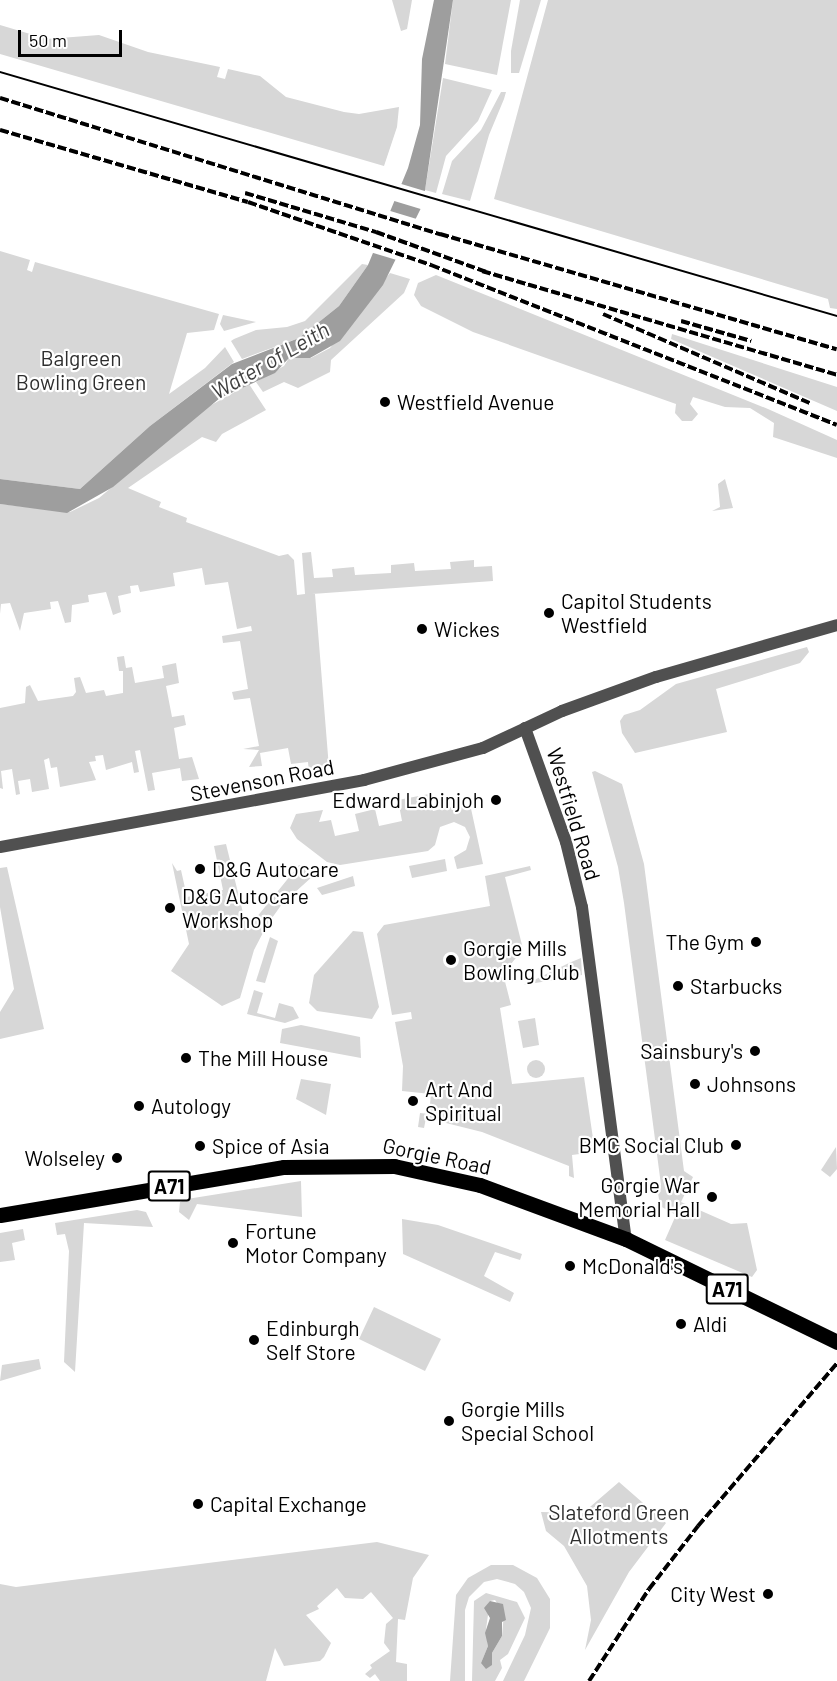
<!DOCTYPE html>
<style>
body{margin:0}
#map{position:relative;width:837px;height:1681px;overflow:hidden;background:#fff;font-family:Barlow,sans-serif}
div>[style]{position:absolute}
[style*='--x']{left:calc(var(--x)*1px);top:calc(var(--y)*1px);width:calc(var(--w)*1px);rotate:calc(var(--a)*1deg)}
.green>*{inset:0;background:#d7d7d7}
.round{border-radius:50%}
.water>*{inset:0;background:#9e9e9e}
.pier>*{inset:0;background:#fff}
.tertiary>*{height:12px;margin:-6px;padding:0 6px;transform-origin:6px;border-radius:6px;background:#505050}
.primary>*{height:15px;margin:-7.5px;padding:0 7.5px;transform-origin:7.5px;border-radius:7.5px;background:#000}
.tram>*{height:1.5px;margin:-0.75px;padding:0 0.75px;transform-origin:0.75px;border-radius:0.75px;background:#000}
.rail>*{height:4px;margin-top:-2px;transform-origin:0;background:repeating-linear-gradient(90deg,#000 0 9px,transparent 0 12px)}
.dots>*{width:16px;height:16px;translate:-50% -50%;box-sizing:border-box;border:3px solid #fff;border-radius:50%}
span{translate:-50% -50%;white-space:nowrap;text-align:center;line-height:1.15;-webkit-text-stroke:4.5px #fff;paint-order:stroke}
.shield-label span{padding:2px 4px;background:#fff;border:2px solid;border-radius:4px;-webkit-text-stroke-width:0}
.shield-label{font-size:20px;color:#000;font-weight:700}
.park-label{font-size:21px;color:#2e2e2e}
.poi-label{font-size:21px;color:#000}
.left{translate:0 -50%;text-align:left}
.right{translate:-100% -50%;text-align:right}
.street-label{font-size:21px;color:#000}
.water-label{font-size:22px;color:#3f3f3f;font-style:italic}
.scale{position:absolute;left:18px;top:30px;width:104px;height:27px;box-sizing:border-box;border:3px solid #000;border-top:0;padding-left:8px;font-size:18px;line-height:21px;white-space:nowrap;color:#000;-webkit-text-stroke:4px #fff;paint-order:stroke}
</style>
<div id="map">
<div class="green">
<div style="clip-path:polygon(392px 0,412px 0,407px 29px,401px 31px)"></div>
<div style="clip-path:polygon(453px 0,511px 0,497px 75px,445px 64px)"></div>
<div style="clip-path:polygon(520px 0,541px 0,519px 73px,511px 73px,511px 51px)"></div>
<div style="clip-path:polygon(548px 0,837px 0,837px 309px,830px 308px,828px 299px,494px 199px)"></div>
<div style="clip-path:polygon(0 25px,47px 39px,99px 35px,148px 52px,220px 67px,217px 77px,225px 79px,228px 69px,260px 76px,286px 97px,344px 112px,359px 114px,399px 107px,397px 127px,384px 166px,0 54px)"></div>
<div style="clip-path:polygon(443px 78px,492px 90px,478px 121px,446px 156px,436px 193px,425px 190px)"></div>
<div style="clip-path:polygon(501px 92px,506px 92px,504px 99px,489px 135px,470px 201px,442px 194px,452px 161px,481px 130px)"></div>
<div style="clip-path:polygon(0 251px,30px 260px,27px 270px,32px 272px,35px 262px,219px 314px,214px 330px,187px 333px,169px 394px,205px 368px,225px 347px,234px 362px,150px 426px,80px 489px,0 479px)"></div>
<div style="clip-path:polygon(362px 264px,368px 265px,339px 306px,299px 338px,242px 359px,231px 341px,234px 339px,256px 330px,287px 327px,305px 321px)"></div>
<div style="clip-path:polygon(390px 273px,410px 279px,404px 293px,331px 360px,330px 372px,298px 388px,284px 382px,263px 392px,256px 382px,284px 366px,289px 358px,311px 358px,330px 348px)"></div>
<div style="clip-path:polygon(436px 275px,768px 409px,837px 440px,837px 458px,773px 437px,774px 423px,750px 408px,725px 407px,693px 397px,690px 404px,698px 414px,692px 421px,682px 421px,675px 413px,676px 404px,473px 332px,421px 306px,414px 295px,418px 283px)"></div>
<div style="clip-path:polygon(223px 315px,256px 322px,224px 331px,220px 324px)"></div>
<div style="clip-path:polygon(672px 334px,837px 387px,837px 411px,671px 339px)"></div>
<div style="clip-path:polygon(249px 384px,266px 410px,222px 434px,216px 442px,202px 437px,128px 488px,161px 502px,159px 507px,187px 518px,186px 522px,279px 556px,288px 554px,294px 560px,297px 595px,305px 594px,302px 553px,311px 552px,314px 578px,333px 577px,332px 569px,354px 567px,355px 575px,391px 573px,391px 565px,414px 563px,415px 571px,451px 569px,450px 562px,474px 560px,474px 567px,492px 566px,493px 581px,312px 594px,315px 594px,329px 768px,309px 773px,308px 762px,291px 764px,288px 748px,260px 753px,262px 766px,249px 767px,259px 750px,243px 749px,259px 746px,250px 698px,234px 700px,232px 692px,248px 689px,240px 641px,223px 643px,222px 636px,252px 631px,251px 626px,237px 629px,228px 582px,205px 585px,202px 568px,173px 573px,175px 586px,140px 592px,138px 585px,130px 586px,131px 593px,118px 596px,121px 612px,113px 615px,106px 592px,88px 595px,89px 602px,72px 605px,71px 622px,65px 623px,58px 601px,50px 602px,51px 609px,24px 613px,20px 631px,10px 603px,1px 604px,0 614px,0 504px,70px 512px,99px 498px,206px 408px)"></div>
<div style="clip-path:polygon(725px 479px,733px 508px,712px 511px,720px 507px,718px 484px)"></div>
<div style="clip-path:polygon(807px 647px,809px 652px,800px 663px,716px 689px,727px 732px,635px 753px,622px 733px,620px 721px,624px 715px,640px 710px,676px 684px)"></div>
<div style="clip-path:polygon(124px 656px,126px 668px,132px 667px,135px 683px,164px 678px,162px 666px,176px 663px,179px 683px,166px 686px,172px 717px,184px 715px,186px 725px,174px 728px,179px 759px,192px 757px,199px 779px,182px 781px,180px 768px,152px 773px,155px 790px,148px 791px,140px 750px,135px 751px,139px 772px,134px 773px,132px 762px,106px 770px,103px 755px,95px 756px,96px 761px,89px 762px,96px 780px,60px 787px,57px 767px,51px 768px,49px 758px,44px 760px,49px 789px,32px 792px,30px 779px,18px 781px,20px 794px,16px 795px,12px 769px,1px 771px,3px 789px,0 788px,0 708px,25px 703px,26px 687px,30px 685px,38px 701px,73px 696px,76px 692px,74px 678px,80px 677px,86px 693px,104px 690px,106px 696px,123px 693px,123px 671px,119px 671px,117px 657px)"></div>
<div style="clip-path:polygon(595px 771px,622px 784px,644px 864px,684px 1171px,693px 1177px,681px 1202px,731px 1224px,747px 1223px,757px 1270px,752px 1277px,665px 1240px,676px 1215px,660px 1206px,657px 1186px,661px 1185px,624px 903px,618px 867px,592px 772px)"></div>
<div style="clip-path:polygon(429px 794px,433px 811px,459px 805px,458px 800px,462px 799px,464px 806px,470px 804px,483px 864px,457px 869px,454px 857px,466px 850px,470px 837px,465px 827px,454px 822px,440px 827px,435px 845px,428px 851px,340px 865px,327px 862px,297px 839px,290px 828px,296px 814px,323px 810px,319px 822px,331px 820px,335px 836px,359px 831px,355px 814px,375px 809px,379px 826px,402px 821px,398px 800px)"></div>
<div style="clip-path:polygon(226px 844px,247px 929px,299px 865px,307px 867px,313px 876px,282px 904px,267px 925px,254px 950px,240px 998px,222px 1006px,171px 971px,189px 944px,172px 863px,177px 871px,181px 870px,187px 897px,223px 890px,214px 846px)"></div>
<div style="clip-path:polygon(445px 859px,447px 871px,412px 878px,409px 866px)"></div>
<div style="clip-path:polygon(530px 866px,531px 870px,505px 877px,523px 949px,511px 964px,501px 966px,511px 1005px,500px 1008px,512px 1084px,584px 1077px,595px 1152px,572px 1155px,574px 1178px,569px 1176px,569px 1166px,482px 1132px,426px 1118px,424px 1128px,418px 1127px,420px 1113px,429px 1114px,431px 1094px,402px 1091px,403px 1066px,395px 1022px,412px 1019px,411px 1012px,392px 1015px,377px 934px,384px 925px,490px 906px,485px 876px)"></div>
<div style="clip-path:polygon(7px 867px,44px 1029px,0 1039px,0 1012px,14px 989px,0 907px,0 868px)"></div>
<div style="clip-path:polygon(353px 876px,355px 886px,322px 895px,317px 888px)"></div>
<div style="clip-path:polygon(353px 931px,363px 932px,379px 1007px,372px 1019px,317px 1011px,309px 1003px,314px 975px)"></div>
<div style="clip-path:polygon(270px 937px,278px 941px,265px 983px,256px 981px)"></div>
<div style="clip-path:polygon(581px 958px,582px 975px,524px 985px,569px 963px)"></div>
<div style="clip-path:polygon(254px 990px,263px 993px,257px 1013px,275px 1018px,279px 1003px,293px 1007px,299px 1018px,285px 1023px,247px 1014px)"></div>
<div style="clip-path:polygon(535px 1018px,539px 1045px,523px 1048px,518px 1021px)"></div>
<div style="clip-path:polygon(301px 1025px,360px 1037px,361px 1058px,280px 1043px,282px 1029px)"></div>
<div class="round" style="left:527px;top:1060px;width:18px;height:18px"></div>
<div style="clip-path:polygon(301px 1079px,331px 1084px,326px 1115px,296px 1099px)"></div>
<div style="clip-path:polygon(836px 1147px,837px 1169px,830px 1177px,821px 1170px)"></div>
<div style="clip-path:polygon(301px 1181px,302px 1217px,197px 1204px,189px 1220px,179px 1212px,180px 1202px,187px 1199px)"></div>
<div style="clip-path:polygon(137px 1210px,146px 1212px,153px 1227px,84px 1223px,75px 1372px,64px 1362px,69px 1251px,65px 1234px,57px 1235px,55px 1223px)"></div>
<div style="clip-path:polygon(402px 1219px,438px 1225px,522px 1254px,520px 1260px,495px 1252px,484px 1276px,514px 1293px,510px 1302px,403px 1254px)"></div>
<div style="clip-path:polygon(23px 1229px,25px 1240px,12px 1243px,15px 1260px,0 1262px,0 1233px)"></div>
<div style="clip-path:polygon(374px 1307px,441px 1339px,425px 1371px,359px 1339px)"></div>
<div style="clip-path:polygon(39px 1359px,41px 1369px,0 1381px,2px 1365px)"></div>
<div style="clip-path:polygon(619px 1482px,666px 1523px,629px 1572px,585px 1650px,591px 1620px,587px 1586px,564px 1546px,546px 1531px,541px 1512px,583px 1513px)"></div>
<div style="clip-path:polygon(377px 1542px,429px 1555px,413px 1578px,405px 1620px,398px 1619px,396px 1662px,407px 1664px,407px 1681px,380px 1681px,375px 1674px,370px 1678px,365px 1674px,372px 1668px,370px 1665px,390px 1651px,384px 1643px,386px 1624px,393px 1618px,371px 1592px,363px 1599px,345px 1598px,337px 1588px,317px 1606px,319px 1609px,306px 1615px,331px 1643px,324px 1657px,320px 1661px,284px 1666px,275px 1648px,266px 1681px,0 1681px,0 1584px,16px 1587px)"></div>
<div style="clip-path:polygon(491px 1565px,513px 1565px,537px 1578px,550px 1599px,550px 1628px,524px 1681px,503px 1681px,525px 1635px,531px 1608px,524px 1592px,515px 1584px,497px 1579px,484px 1582px,469px 1597px,465px 1610px,465px 1681px,450px 1681px,456px 1595px,468px 1578px)"></div>
<div style="clip-path:polygon(evenodd,486px 1593px,517px 1602px,525px 1618px,508px 1654px,500px 1660px,502px 1668px,495px 1681px,472px 1681px,474px 1601px,486px 1593px,495px 1600px,504px 1613px,502px 1636px,492px 1653px,492px 1661px,481px 1663px,488px 1646px,486px 1629px,490px 1601px,495px 1600px)"></div>
</div>
<div class="water">
<div style="clip-path:polygon(434px 0,453px 0,423px 204px,383px 285px,340px 341px,310px 358px,289px 358px,275px 373px,220px 398px,113px 487px,67px 513px,0 504px,0 479px,80px 489px,150px 426px,232px 364px,299px 338px,339px 306px,368px 265px,408px 168px,420px 125px,422px 59px)"></div>
<div style="clip-path:polygon(490px 1601px,503px 1604px,506px 1620px,502px 1622px,502px 1636px,492px 1653px,492px 1665px,486px 1669px,481px 1663px,488px 1646px,485px 1633px,490px 1618px,484px 1608px)"></div>
</div>
<div class="pier">
<div style="clip-path:polygon(398px 183px,428px 192px,424px 210px,391px 200px)"></div>
<div style="clip-path:polygon(387px 210px,420px 220px,400px 261px,370px 252px)"></div>
</div>
<div class="tertiary">
<div style="--x:525;--y:728;--w:121;--a:70.2"></div>
<div style="--x:566;--y:842;--w:67;--a:76.2"></div>
<div style="--x:582;--y:907;--w:335;--a:82.5"></div>
<div style="--x:0;--y:847;--w:370;--a:-10.4"></div>
<div style="--x:364;--y:780;--w:123;--a:-15.1"></div>
<div style="--x:483;--y:748;--w:87;--a:-25.1"></div>
<div style="--x:562;--y:711;--w:100;--a:-19.9"></div>
<div style="--x:656;--y:677;--w:188;--a:-16"></div>
</div>
<div class="primary">
<div style="--x:0;--y:1215;--w:288;--a:-9.6"></div>
<div style="--x:284;--y:1167;--w:110;--a:-0.5"></div>
<div style="--x:394;--y:1166;--w:88;--a:12.5"></div>
<div style="--x:480;--y:1185;--w:156;--a:20.3"></div>
<div style="--x:626;--y:1239;--w:235;--a:26"></div>
</div>
<div class="tram">
<div style="--x:0;--y:72;--w:872;--a:16.25"></div>
</div>
<div class="rail">
<div style="--x:0;--y:98;--w:461;--a:17.2"></div>
<div style="--x:440;--y:234;--w:413;--a:16.2"></div>
<div style="--x:0;--y:130;--w:258;--a:16.2"></div>
<div style="--x:248;--y:202;--w:194;--a:19"></div>
<div style="--x:431;--y:265;--w:436;--a:21.5"></div>
<div style="--x:245;--y:193;--w:137;--a:16.6"></div>
<div style="--x:376;--y:232;--w:120;--a:19.9"></div>
<div style="--x:482;--y:271;--w:370;--a:16.3"></div>
<div style="--x:603;--y:314;--w:225;--a:23.3"></div>
<div style="--x:681;--y:321;--w:73;--a:15.9"></div>
<div style="--x:589;--y:1681;--w:110;--a:-56.9"></div>
<div style="--x:649;--y:1589;--w:80;--a:-52.1"></div>
<div style="--x:698;--y:1526;--w:214;--a:-49.5"></div>
</div>
<div class="dots">
<div style="left:385px;top:402px;background:#000"></div>
<div style="left:549px;top:613px;background:#000"></div>
<div style="left:422px;top:629px;background:#000"></div>
<div style="left:496px;top:800px;background:#000"></div>
<div style="left:200px;top:869px;background:#000"></div>
<div style="left:170px;top:908px;background:#000"></div>
<div style="left:756px;top:942px;background:#000"></div>
<div style="left:451px;top:960px;background:#000"></div>
<div style="left:678px;top:986px;background:#000"></div>
<div style="left:755px;top:1051px;background:#000"></div>
<div style="left:186px;top:1058px;background:#000"></div>
<div style="left:695px;top:1084px;background:#000"></div>
<div style="left:413px;top:1101px;background:#000"></div>
<div style="left:139px;top:1106px;background:#000"></div>
<div style="left:736px;top:1145px;background:#000"></div>
<div style="left:200px;top:1146px;background:#000"></div>
<div style="left:117px;top:1158px;background:#000"></div>
<div style="left:712px;top:1197px;background:#000"></div>
<div style="left:233px;top:1243px;background:#000"></div>
<div style="left:570px;top:1266px;background:#000"></div>
<div style="left:681px;top:1324px;background:#000"></div>
<div style="left:254px;top:1340px;background:#000"></div>
<div style="left:449px;top:1421px;background:#000"></div>
<div style="left:198px;top:1504px;background:#000"></div>
<div style="left:768px;top:1594px;background:#000"></div>
</div>
<div class="shield-label">
<span style="left:169px;top:1186px">A71</span>
<span style="left:727px;top:1289px">A71</span>
</div>
<div class="park-label">
<span style="left:81px;top:370px">Balgreen<br>Bowling Green</span>
<span style="left:619px;top:1524px">Slateford Green<br>Allotments</span>
</div>
<div class="poi-label">
<span class="left" style="left:397px;top:402px">Westfield Avenue</span>
<span class="left" style="left:561px;top:613px">Capitol Students<br>Westfield</span>
<span class="left" style="left:434px;top:629px">Wickes</span>
<span class="right" style="left:484px;top:800px">Edward Labinjoh</span>
<span class="left" style="left:212px;top:869px">D&amp;G Autocare</span>
<span class="left" style="left:182px;top:908px">D&amp;G Autocare<br>Workshop</span>
<span class="right" style="left:744px;top:942px">The Gym</span>
<span class="left" style="left:463px;top:960px">Gorgie Mills<br>Bowling Club</span>
<span class="left" style="left:690px;top:986px">Starbucks</span>
<span class="right" style="left:743px;top:1051px">Sainsbury's</span>
<span class="left" style="left:198px;top:1058px">The Mill House</span>
<span class="left" style="left:707px;top:1084px">Johnsons</span>
<span class="left" style="left:425px;top:1101px">Art And<br>Spiritual</span>
<span class="left" style="left:151px;top:1106px">Autology</span>
<span class="right" style="left:724px;top:1145px">BMC Social Club</span>
<span class="left" style="left:212px;top:1146px">Spice of Asia</span>
<span class="right" style="left:105px;top:1158px">Wolseley</span>
<span class="right" style="left:700px;top:1197px">Gorgie War<br>Memorial Hall</span>
<span class="left" style="left:245px;top:1243px">Fortune<br>Motor Company</span>
<span class="left" style="left:582px;top:1266px">McDonald's</span>
<span class="left" style="left:693px;top:1324px">Aldi</span>
<span class="left" style="left:266px;top:1340px">Edinburgh<br>Self Store</span>
<span class="left" style="left:461px;top:1421px">Gorgie Mills<br>Special School</span>
<span class="left" style="left:210px;top:1504px">Capital Exchange</span>
<span class="right" style="left:756px;top:1594px">City West</span>
</div>
<div class="street-label">
<span style="left:262px;top:780px;rotate:-11deg">Stevenson Road</span>
<span style="left:574px;top:814px;rotate:73deg">Westfield Road</span>
<span style="left:437px;top:1156px;rotate:12deg">Gorgie Road</span>
</div>
<div class="water-label">
<span style="left:270px;top:360px;rotate:-30deg">Water of Leith</span>
</div>
<div class="scale">50 m</div>
</div>
